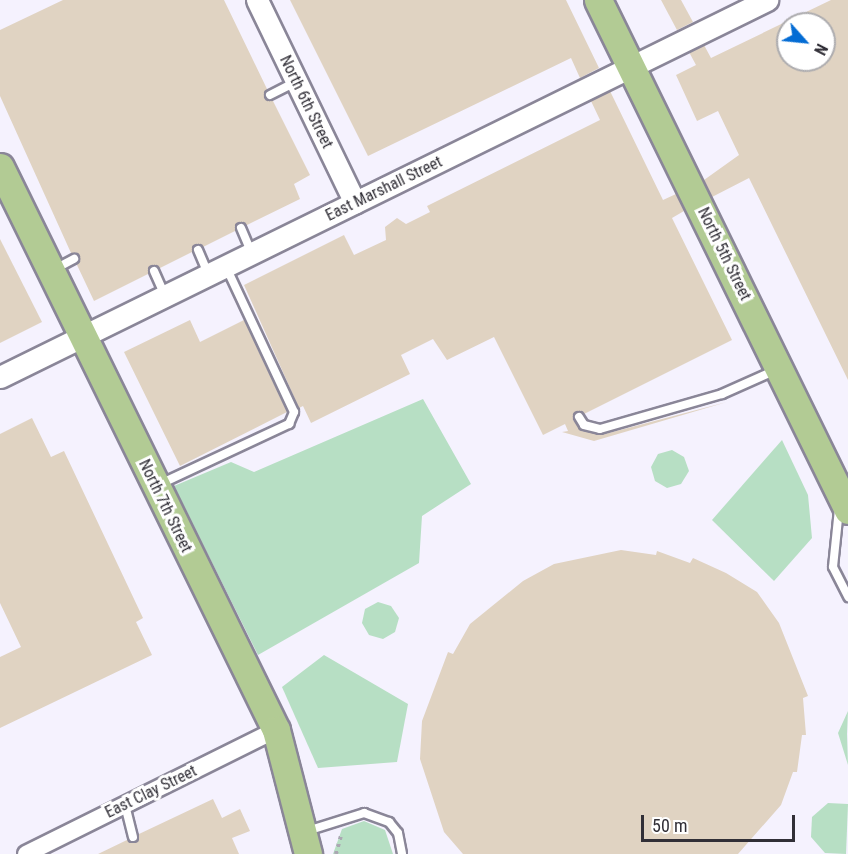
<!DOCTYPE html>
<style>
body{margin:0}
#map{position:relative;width:848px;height:854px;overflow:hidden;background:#f5f2fe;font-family:"Roboto Condensed",sans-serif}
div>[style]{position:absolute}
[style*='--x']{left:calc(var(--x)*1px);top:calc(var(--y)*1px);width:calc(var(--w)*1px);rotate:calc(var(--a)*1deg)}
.green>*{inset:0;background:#b7dfc4}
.building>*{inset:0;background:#e0d3c2}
.path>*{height:4px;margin-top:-2px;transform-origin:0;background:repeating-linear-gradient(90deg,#aaa7b2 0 3px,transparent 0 7.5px)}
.roads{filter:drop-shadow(2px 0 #8a8698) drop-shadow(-2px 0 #8a8698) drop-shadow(0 2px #8a8698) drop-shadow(0 -2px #8a8698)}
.service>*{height:8px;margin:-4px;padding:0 4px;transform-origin:4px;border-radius:4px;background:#fff}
.minor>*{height:16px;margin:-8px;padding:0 8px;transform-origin:8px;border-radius:8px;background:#fff}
.tertiary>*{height:21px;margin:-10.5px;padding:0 10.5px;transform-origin:10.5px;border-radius:10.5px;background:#fff}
.primary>*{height:27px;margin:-13.5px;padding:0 13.5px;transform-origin:13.5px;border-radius:13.5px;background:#b2cb94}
span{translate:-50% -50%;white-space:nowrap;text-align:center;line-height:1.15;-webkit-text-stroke:6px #fff;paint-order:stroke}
.street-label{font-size:16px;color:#312f37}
.north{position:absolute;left:776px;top:12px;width:60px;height:60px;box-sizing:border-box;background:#fff;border:2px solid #adacaf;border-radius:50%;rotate:117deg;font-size:16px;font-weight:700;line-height:24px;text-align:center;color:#312f37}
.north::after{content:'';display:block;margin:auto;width:21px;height:27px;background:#046cd4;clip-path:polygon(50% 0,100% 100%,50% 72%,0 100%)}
.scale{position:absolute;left:641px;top:815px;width:154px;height:27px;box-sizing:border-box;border:3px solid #312f37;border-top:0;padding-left:8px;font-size:18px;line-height:21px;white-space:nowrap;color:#312f37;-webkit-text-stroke:4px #fff;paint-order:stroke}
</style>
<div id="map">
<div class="green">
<div style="clip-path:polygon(423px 399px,471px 484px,422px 516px,419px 563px,258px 655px,174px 486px,231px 462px,254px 472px)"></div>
<div style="clip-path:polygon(782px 440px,808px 495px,812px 538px,774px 581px,712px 520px)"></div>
<div style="clip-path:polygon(672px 450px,684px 457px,689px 471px,681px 484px,667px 488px,655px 481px,651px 467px,658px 454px)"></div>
<div style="clip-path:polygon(378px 602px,391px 606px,399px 618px,395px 632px,383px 639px,369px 635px,362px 623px,365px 609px)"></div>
<div style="clip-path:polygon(324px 655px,408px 704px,397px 762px,318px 768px,282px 687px)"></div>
<div style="clip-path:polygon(848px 711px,847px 734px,848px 765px,838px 733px)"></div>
<div style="clip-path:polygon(828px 803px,848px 804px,846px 854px,825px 853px,811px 837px,812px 817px)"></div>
<div style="clip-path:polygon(364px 821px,385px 830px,393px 854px,333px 854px,342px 829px)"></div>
</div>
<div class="building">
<div style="clip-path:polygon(63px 0,224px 0,267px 89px,264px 97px,273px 101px,310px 175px,294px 184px,300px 199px,247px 225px,238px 222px,235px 231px,203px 247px,195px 244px,192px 252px,160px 268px,151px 265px,148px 274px,94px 301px,77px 265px,80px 257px,71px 253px,0 96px,0 30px)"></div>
<div style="clip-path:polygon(290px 0,566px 0,599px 68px,580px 78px,571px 58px,368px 156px)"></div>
<div style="clip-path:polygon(661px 0,681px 0,693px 22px,677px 30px)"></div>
<div style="clip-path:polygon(evenodd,831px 0,848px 0,848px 380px,749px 178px,712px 197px,704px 180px,739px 155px,718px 111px,697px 121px,676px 75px,696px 65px,689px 52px,704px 45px,711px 58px,831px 0,788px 24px,824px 24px,824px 60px,788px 60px,788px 24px)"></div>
<div style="clip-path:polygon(610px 91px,663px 200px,676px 194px,684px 211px,672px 218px,732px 340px,584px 414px,576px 411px,573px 420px,582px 431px,601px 435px,727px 402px,594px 441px,562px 432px,568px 431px,565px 424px,543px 435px,494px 337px,447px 360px,433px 339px,401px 355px,410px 374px,311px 423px,303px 406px,299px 408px,244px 285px,344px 235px,354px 255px,386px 240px,385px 227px,397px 218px,406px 224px,430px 212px,427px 206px,600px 120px,591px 101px)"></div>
<div style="clip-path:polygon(0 239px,42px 322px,0 343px)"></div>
<div style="clip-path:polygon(190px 320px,200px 342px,244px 320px,287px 412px,180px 466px,124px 352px)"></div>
<div style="clip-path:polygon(32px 418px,51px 457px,64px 451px,143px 618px,136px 622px,152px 655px,0 728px,0 657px,21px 647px,0 603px,0 434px)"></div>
<div style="clip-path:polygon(621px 550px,656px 555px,657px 551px,690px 563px,693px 558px,726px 573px,757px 592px,779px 623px,808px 696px,803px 698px,806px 735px,802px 735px,797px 772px,793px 772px,781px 805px,738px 854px,463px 854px,444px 832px,420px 759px,422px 721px,448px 652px,453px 654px,470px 624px,523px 581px,554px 564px)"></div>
<div style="clip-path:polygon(213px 799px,222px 818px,240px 809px,250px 831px,232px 838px,239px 854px,98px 854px,127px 840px,135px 843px,139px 834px)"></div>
</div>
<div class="path">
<div style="--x:336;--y:854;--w:20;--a:-75"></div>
</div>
<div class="roads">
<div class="service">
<div style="--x:270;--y:95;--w:29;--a:-27"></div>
<div style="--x:241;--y:228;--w:28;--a:67"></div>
<div style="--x:198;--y:250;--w:26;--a:67"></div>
<div style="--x:53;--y:270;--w:24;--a:-28"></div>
<div style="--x:154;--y:271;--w:27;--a:66"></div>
<div style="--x:579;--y:417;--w:9;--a:58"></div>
<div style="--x:584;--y:425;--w:16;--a:14"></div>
<div style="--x:600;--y:429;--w:127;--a:-16"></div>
<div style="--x:722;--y:394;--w:59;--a:-24"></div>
<div style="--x:158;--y:485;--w:145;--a:-25"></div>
<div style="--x:289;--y:424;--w:13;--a:-67"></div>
<div style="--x:294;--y:412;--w:160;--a:-115.1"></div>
<div style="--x:839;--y:509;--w:58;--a:95.9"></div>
<div style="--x:833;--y:567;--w:34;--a:63"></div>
<div style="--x:125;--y:805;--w:33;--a:76"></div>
<div style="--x:307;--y:831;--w:60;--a:-17.5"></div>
<div style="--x:364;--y:813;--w:27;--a:20"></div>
<div style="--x:389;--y:822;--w:14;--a:51"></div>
<div style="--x:398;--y:833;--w:21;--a:79"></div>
</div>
<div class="minor">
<div style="--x:26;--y:854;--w:279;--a:-26.4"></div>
</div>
<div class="tertiary">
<div style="--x:257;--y:0;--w:225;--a:64.2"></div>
<div style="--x:0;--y:377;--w:855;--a:-26.18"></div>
</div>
<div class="primary">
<div style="--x:598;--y:0;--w:568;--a:63.89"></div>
<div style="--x:0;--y:167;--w:627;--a:63.88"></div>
<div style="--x:276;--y:730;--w:128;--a:75.5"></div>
</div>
</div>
<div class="street-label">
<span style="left:306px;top:102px;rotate:64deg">North 6th Street</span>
<span style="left:384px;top:189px;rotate:-26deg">East Marshall Street</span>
<span style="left:724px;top:254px;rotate:64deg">North 5th Street</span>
<span style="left:165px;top:506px;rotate:64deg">North 7th Street</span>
<span style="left:151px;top:792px;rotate:-26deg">East Clay Street</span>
</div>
<div class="north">N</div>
<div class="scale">50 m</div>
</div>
